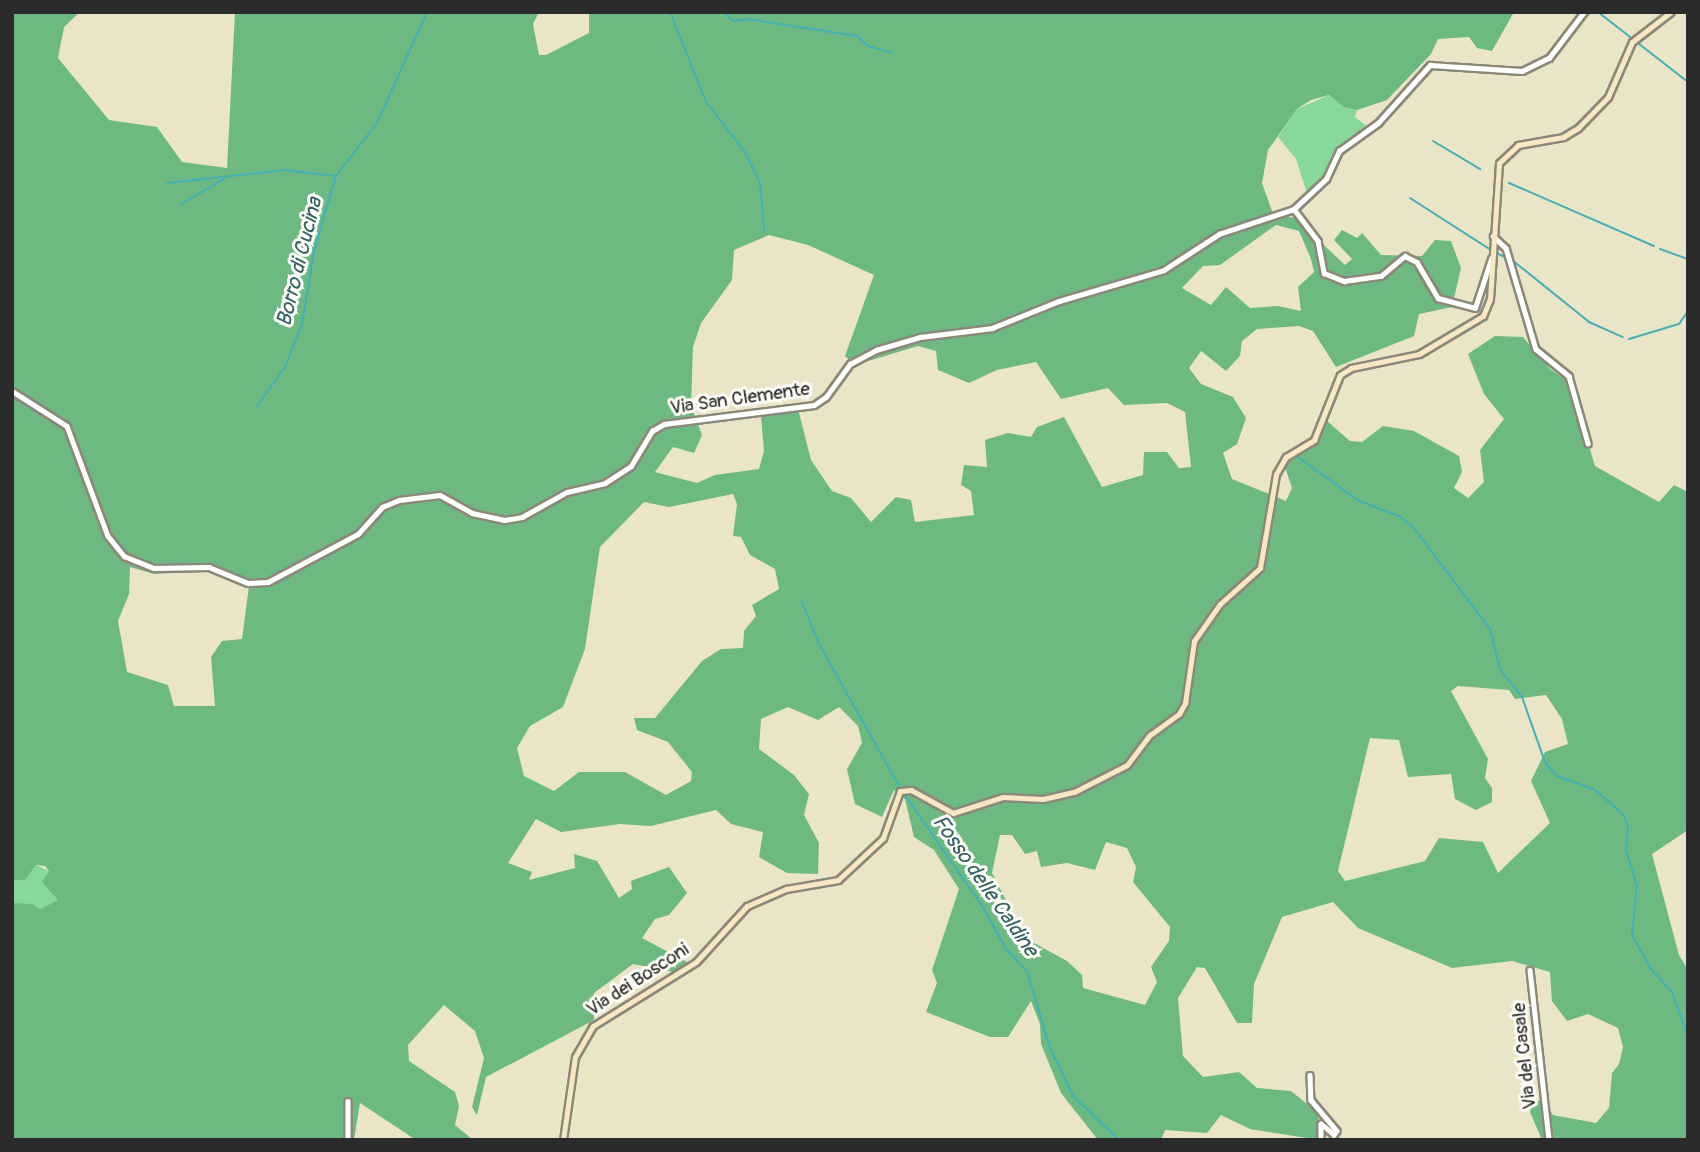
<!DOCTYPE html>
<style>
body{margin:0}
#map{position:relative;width:1700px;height:1152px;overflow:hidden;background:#ebe5c7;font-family:Pangolin,sans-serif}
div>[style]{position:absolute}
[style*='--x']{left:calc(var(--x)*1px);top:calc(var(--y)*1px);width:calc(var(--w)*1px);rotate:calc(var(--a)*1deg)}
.green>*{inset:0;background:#87d99a}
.forest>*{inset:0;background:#6db982}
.stream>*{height:2px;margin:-1px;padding:0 1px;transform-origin:1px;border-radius:1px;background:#40b1b9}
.roads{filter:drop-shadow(2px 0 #8b8879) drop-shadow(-2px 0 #8b8879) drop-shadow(0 2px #8b8879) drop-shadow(0 -2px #8b8879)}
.minor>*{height:4.5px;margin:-2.25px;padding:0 2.25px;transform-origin:2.25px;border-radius:2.25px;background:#fff}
.secondary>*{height:5px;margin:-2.5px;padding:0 2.5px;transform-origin:2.5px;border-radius:2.5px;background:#f7e8c3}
span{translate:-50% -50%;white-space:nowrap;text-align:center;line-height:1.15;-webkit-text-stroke:6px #fdfcf7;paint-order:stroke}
.street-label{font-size:19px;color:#2b2b2b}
.water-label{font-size:21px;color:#336164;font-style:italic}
.frame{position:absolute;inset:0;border:14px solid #2b2b2b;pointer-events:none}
</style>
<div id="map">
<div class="green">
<div style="clip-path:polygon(1329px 95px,1344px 107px,1357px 110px,1355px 117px,1368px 127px,1335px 150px,1321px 180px,1307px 193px,1296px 159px,1278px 137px,1297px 109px)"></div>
<div style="clip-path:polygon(36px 865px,49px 871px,58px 900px,40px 909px,12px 903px,12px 881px,25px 880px)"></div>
</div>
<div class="forest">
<div style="clip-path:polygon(evenodd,12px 12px,80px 12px,64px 27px,58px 58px,109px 120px,157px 127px,182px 162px,227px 168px,235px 12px,539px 12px,533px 24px,539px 55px,546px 55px,589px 33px,589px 12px,1514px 12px,1492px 51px,1477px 48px,1469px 37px,1438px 39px,1431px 54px,1387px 100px,1357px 110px,1344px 107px,1329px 95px,1311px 100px,1297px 109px,1268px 150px,1262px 183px,1273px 214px,1295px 218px,1345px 265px,1352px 259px,1334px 240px,1342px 230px,1357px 238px,1362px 233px,1381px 255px,1422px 256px,1435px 240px,1451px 241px,1461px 268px,1452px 307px,1419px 314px,1414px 336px,1336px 367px,1313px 331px,1299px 326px,1257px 329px,1242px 341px,1240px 356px,1226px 371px,1201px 351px,1189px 368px,1201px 384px,1233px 397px,1246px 418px,1237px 444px,1223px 453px,1232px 479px,1286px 501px,1292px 488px,1285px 467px,1289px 459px,1311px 449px,1327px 421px,1350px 441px,1362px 442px,1383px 426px,1414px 431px,1459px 456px,1462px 472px,1454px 488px,1468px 498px,1484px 482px,1480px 450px,1504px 419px,1484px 394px,1468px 354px,1495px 336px,1523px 337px,1550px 369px,1570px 383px,1595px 466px,1659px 502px,1674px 485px,1688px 492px,1688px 830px,1652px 854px,1679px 955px,1688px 970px,1688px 1140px,1542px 1140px,1530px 1112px,1533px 1100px,1543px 1101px,1553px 1115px,1596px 1123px,1609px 1108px,1612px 1073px,1619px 1064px,1623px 1047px,1618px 1028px,1588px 1014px,1567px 1021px,1552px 1001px,1550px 972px,1512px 961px,1452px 968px,1358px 928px,1333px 902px,1282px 917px,1254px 984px,1252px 1023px,1237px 1023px,1205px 968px,1197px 967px,1178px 998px,1183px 1056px,1203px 1077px,1239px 1072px,1257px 1088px,1291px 1091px,1318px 1113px,1320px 1140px,1250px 1129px,1221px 1115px,1207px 1133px,1165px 1130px,1161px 1140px,1098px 1140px,1061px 1093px,1041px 1044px,1040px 1024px,1031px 1001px,1008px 1037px,990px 1037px,926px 1012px,937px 983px,932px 970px,959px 889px,934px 850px,914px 837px,905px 799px,894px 790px,882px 817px,855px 804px,847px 769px,862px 743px,858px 726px,839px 707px,818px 720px,788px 707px,761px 719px,759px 749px,794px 775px,809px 794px,804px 815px,819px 843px,818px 874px,787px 873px,759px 857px,763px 832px,731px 824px,716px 810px,651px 826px,620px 824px,561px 832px,536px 819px,508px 863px,532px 872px,529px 880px,575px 868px,574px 854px,597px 861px,619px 898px,632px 889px,631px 881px,669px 867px,687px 893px,669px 915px,655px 919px,642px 938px,687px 962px,674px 972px,633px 964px,594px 993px,594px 1020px,486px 1077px,477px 1115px,472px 1107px,484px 1058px,475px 1031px,444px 1005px,408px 1045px,409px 1061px,455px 1092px,459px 1106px,455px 1125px,473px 1140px,416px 1140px,360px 1103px,354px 1140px,12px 1140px,12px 903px,32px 904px,40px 909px,58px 900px,42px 882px,49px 871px,45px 866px,36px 865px,25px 880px,12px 881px,12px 12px,1276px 225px,1299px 231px,1311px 259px,1314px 272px,1298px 287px,1301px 311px,1278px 306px,1250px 308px,1226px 287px,1211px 305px,1182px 288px,1203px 266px,1220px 265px,1276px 225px,12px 12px,769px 235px,808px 245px,874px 275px,845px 356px,855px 365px,918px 346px,936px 351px,938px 370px,969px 383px,997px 370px,1036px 362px,1061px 399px,1108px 388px,1124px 405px,1167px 403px,1185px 412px,1191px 467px,1179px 468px,1167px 452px,1144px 452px,1143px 475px,1102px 487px,1064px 417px,1037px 427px,1031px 437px,1008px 433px,985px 440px,987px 467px,964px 465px,961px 485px,971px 491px,974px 515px,915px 522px,911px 500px,896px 497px,871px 522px,851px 498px,832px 491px,811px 460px,798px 409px,761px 417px,764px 451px,759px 469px,715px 475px,697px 483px,655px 472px,673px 447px,694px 453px,702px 435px,691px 405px,693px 347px,701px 323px,732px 280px,734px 250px,769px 235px,12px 12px,733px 494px,737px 504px,733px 536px,741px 537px,750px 555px,775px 569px,779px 589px,752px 605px,756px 616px,744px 631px,743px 648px,721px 649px,702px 661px,655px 718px,634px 718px,637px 730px,668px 742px,692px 772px,691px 781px,666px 795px,625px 772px,579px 772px,554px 791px,524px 776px,517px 748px,530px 726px,563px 707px,585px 649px,600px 547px,644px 502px,669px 507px,733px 494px,12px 12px,130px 567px,154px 574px,206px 571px,249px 586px,242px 639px,222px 641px,211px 657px,215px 706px,174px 706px,168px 685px,127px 672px,118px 621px,129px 594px,130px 567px,12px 12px,1458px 686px,1509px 690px,1515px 699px,1546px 695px,1562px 719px,1568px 744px,1545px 752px,1531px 781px,1550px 823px,1498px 873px,1483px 842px,1439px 838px,1425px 861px,1345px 881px,1338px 871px,1370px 738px,1399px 740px,1408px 777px,1451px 774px,1455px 799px,1476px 810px,1492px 802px,1492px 788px,1485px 778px,1488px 759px,1451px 691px,1458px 686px,12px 12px,1000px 835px,1012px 835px,1025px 854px,1037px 851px,1041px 867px,1067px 863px,1095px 870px,1106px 842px,1127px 848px,1136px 867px,1133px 882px,1170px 927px,1169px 941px,1151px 967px,1157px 982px,1145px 1005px,1083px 988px,1082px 975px,1067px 961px,1016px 933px,1011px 910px,992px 873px,1000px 835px)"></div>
</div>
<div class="stream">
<div style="--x:670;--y:12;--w:97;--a:68.2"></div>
<div style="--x:706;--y:102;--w:63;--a:52"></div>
<div style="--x:745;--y:152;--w:34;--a:64"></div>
<div style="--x:760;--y:183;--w:47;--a:85.1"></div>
<div style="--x:722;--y:12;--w:15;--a:37"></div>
<div style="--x:734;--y:21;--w:14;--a:-8"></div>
<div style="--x:748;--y:19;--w:110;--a:8.9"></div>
<div style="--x:857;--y:36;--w:15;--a:42"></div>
<div style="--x:868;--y:46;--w:25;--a:16"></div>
<div style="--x:1598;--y:12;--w:114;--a:37.9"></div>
<div style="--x:1433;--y:141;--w:55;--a:30.8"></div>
<div style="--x:167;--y:183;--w:118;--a:-6.3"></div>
<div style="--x:284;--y:170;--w:52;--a:6.6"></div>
<div style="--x:1509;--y:183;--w:158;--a:23.5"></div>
<div style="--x:1410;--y:198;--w:96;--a:32.7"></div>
<div style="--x:181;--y:204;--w:50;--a:-30.2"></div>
<div style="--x:1660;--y:249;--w:30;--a:20"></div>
<div style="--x:1496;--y:253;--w:12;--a:24"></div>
<div style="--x:1512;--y:260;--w:99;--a:38.8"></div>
<div style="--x:1589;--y:322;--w:37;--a:24"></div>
<div style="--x:1629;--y:339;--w:52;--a:-16.7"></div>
<div style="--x:1679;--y:324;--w:16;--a:-55"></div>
<div style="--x:257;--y:406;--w:48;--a:-54.3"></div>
<div style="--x:285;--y:367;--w:46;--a:-68.4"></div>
<div style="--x:302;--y:324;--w:74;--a:-80.7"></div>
<div style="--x:314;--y:251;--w:78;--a:-73.7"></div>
<div style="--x:336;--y:176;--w:67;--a:-52.3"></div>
<div style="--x:377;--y:123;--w:122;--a:-65.8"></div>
<div style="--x:1295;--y:455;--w:79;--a:35.7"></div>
<div style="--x:1359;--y:501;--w:43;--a:20.6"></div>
<div style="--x:1399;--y:516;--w:18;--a:38"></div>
<div style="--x:1413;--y:527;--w:128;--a:53"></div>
<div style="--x:1490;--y:629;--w:41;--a:76"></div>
<div style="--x:1500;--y:669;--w:36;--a:52"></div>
<div style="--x:1522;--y:697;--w:69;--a:70.5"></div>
<div style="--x:1545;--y:762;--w:18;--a:49"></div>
<div style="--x:1557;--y:776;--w:40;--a:20.2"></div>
<div style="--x:1595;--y:790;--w:37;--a:41"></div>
<div style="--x:1623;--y:814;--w:14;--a:69"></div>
<div style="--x:1628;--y:827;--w:23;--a:95"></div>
<div style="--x:1626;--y:850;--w:37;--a:73"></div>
<div style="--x:1637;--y:885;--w:50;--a:95.7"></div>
<div style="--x:1632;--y:935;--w:38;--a:61"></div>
<div style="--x:1650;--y:968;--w:33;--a:47"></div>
<div style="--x:1672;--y:992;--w:48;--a:70.4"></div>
<div style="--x:802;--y:602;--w:45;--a:68"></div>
<div style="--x:819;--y:644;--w:163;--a:60.6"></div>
<div style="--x:904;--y:794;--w:136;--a:55.1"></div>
<div style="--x:982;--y:906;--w:49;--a:60.8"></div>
<div style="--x:1006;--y:949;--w:30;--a:46"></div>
<div style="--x:1027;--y:971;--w:80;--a:73.4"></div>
<div style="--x:1050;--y:1048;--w:53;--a:64.4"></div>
<div style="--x:1073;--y:1096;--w:64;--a:43.7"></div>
</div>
<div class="roads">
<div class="minor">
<div style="--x:1294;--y:209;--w:40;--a:53"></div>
<div style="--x:1318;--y:241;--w:33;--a:79"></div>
<div style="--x:1324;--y:273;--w:22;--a:22"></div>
<div style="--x:1344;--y:281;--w:37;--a:-8"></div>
<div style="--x:1381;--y:276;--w:31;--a:-40"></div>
<div style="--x:1405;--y:256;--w:13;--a:27"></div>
<div style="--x:1417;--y:262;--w:42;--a:59.7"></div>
<div style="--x:1438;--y:298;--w:38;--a:15"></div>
<div style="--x:1475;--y:308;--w:52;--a:-71.9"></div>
<div style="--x:1493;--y:236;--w:18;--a:43"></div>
<div style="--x:1506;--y:248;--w:105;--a:73.5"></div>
<div style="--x:1536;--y:349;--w:43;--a:39.3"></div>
<div style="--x:1569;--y:376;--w:70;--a:74.2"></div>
<div style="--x:12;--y:391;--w:65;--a:32.5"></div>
<div style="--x:67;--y:426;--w:117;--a:69.6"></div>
<div style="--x:108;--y:536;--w:26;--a:51"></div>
<div style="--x:124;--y:556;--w:32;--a:22"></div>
<div style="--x:154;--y:568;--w:55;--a:-1"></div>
<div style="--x:209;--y:567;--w:42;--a:22.3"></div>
<div style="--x:248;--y:583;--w:20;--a:-3"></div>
<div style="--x:268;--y:582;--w:102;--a:-28.1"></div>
<div style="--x:358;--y:534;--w:36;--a:-48"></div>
<div style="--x:382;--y:507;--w:18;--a:-22"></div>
<div style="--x:399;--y:500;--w:41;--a:-7"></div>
<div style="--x:440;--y:495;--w:37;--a:29"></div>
<div style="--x:472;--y:513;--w:33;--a:12"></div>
<div style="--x:504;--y:520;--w:18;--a:-9"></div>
<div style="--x:522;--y:517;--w:51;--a:-29.1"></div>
<div style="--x:567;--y:492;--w:39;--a:-13"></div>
<div style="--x:605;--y:483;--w:31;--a:-33"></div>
<div style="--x:631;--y:466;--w:41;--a:-59"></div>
<div style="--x:652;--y:431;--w:14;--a:-30"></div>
<div style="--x:664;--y:424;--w:151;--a:-7.2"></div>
<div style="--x:814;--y:405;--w:14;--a:-34"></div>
<div style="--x:826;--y:397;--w:41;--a:-54"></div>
<div style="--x:850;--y:364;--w:30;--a:-28"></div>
<div style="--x:876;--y:350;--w:46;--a:-16.5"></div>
<div style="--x:920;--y:337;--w:73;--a:-7.1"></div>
<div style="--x:992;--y:328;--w:72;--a:-21.9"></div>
<div style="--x:1059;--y:301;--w:109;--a:-16.4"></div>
<div style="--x:1164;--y:270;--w:66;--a:-33.2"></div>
<div style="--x:1219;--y:234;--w:79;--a:-18.4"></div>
<div style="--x:1294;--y:209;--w:44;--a:-43.2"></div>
<div style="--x:1326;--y:179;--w:31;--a:-65"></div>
<div style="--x:1339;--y:151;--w:48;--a:-35.7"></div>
<div style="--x:1378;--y:123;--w:78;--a:-48.1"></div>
<div style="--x:1430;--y:65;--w:92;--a:3.7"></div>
<div style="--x:1522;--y:71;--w:30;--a:-26"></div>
<div style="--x:1549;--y:58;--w:58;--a:-52.7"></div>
<div style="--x:1530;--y:970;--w:171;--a:83.6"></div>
<div style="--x:1310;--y:1075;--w:25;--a:88"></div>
<div style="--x:1311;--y:1100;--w:40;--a:50"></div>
<div style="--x:1337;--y:1131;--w:5;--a:127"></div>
<div style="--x:1334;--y:1135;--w:17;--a:-140"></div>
<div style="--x:1321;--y:1124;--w:16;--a:90"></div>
<div style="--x:348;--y:1101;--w:39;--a:90"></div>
</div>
<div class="secondary">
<div style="--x:563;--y:1140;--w:84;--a:-81.8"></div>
<div style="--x:575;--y:1057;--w:36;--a:-60"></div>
<div style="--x:593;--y:1026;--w:121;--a:-31.9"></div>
<div style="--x:696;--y:962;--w:76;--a:-47.7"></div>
<div style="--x:747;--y:906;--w:43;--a:-23.6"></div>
<div style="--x:786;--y:889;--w:53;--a:-9.8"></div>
<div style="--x:838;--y:880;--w:62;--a:-43"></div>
<div style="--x:883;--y:838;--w:50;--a:-70.1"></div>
<div style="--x:900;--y:791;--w:11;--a:-5"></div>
<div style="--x:911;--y:790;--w:48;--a:28.7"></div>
<div style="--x:953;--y:813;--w:52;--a:-17.7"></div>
<div style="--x:1003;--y:797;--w:40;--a:2.9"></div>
<div style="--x:1043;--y:799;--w:32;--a:-13"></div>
<div style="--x:1074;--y:792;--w:59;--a:-27"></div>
<div style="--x:1127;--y:765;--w:38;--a:-53"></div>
<div style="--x:1150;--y:735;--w:36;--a:-36"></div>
<div style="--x:1179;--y:714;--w:13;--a:-61"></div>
<div style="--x:1185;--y:703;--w:63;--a:-81.7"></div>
<div style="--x:1194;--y:641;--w:45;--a:-54.9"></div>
<div style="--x:1220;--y:604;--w:54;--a:-42"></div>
<div style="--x:1260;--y:568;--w:95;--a:-80.3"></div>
<div style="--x:1276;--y:474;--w:20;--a:-60"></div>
<div style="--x:1286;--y:457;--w:33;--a:-31"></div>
<div style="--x:1314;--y:440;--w:70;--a:-68.2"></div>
<div style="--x:1340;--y:375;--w:13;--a:-32"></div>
<div style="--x:1351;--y:368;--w:69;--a:-11.6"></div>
<div style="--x:1419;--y:354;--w:74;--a:-30.7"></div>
<div style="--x:1483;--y:316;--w:18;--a:-68"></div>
<div style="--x:1490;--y:299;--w:136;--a:-86.2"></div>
<div style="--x:1499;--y:163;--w:26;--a:-43"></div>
<div style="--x:1518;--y:145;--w:46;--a:-10.1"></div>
<div style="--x:1563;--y:137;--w:17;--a:-31"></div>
<div style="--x:1578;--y:128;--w:43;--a:-45.9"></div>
<div style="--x:1608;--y:97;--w:60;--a:-66.4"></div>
<div style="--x:1632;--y:42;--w:49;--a:-37.6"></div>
</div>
</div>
<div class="street-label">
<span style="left:740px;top:399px;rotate:-8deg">Via San Clemente</span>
<span style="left:638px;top:980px;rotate:-33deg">Via dei Bosconi</span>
<span style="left:1525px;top:1056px;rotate:-96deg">Via del Casale</span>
</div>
<div class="water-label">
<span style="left:300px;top:262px;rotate:-76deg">Borro di Cucina</span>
<span style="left:985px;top:886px;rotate:55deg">Fosso delle Caldine</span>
</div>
<div class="frame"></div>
</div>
